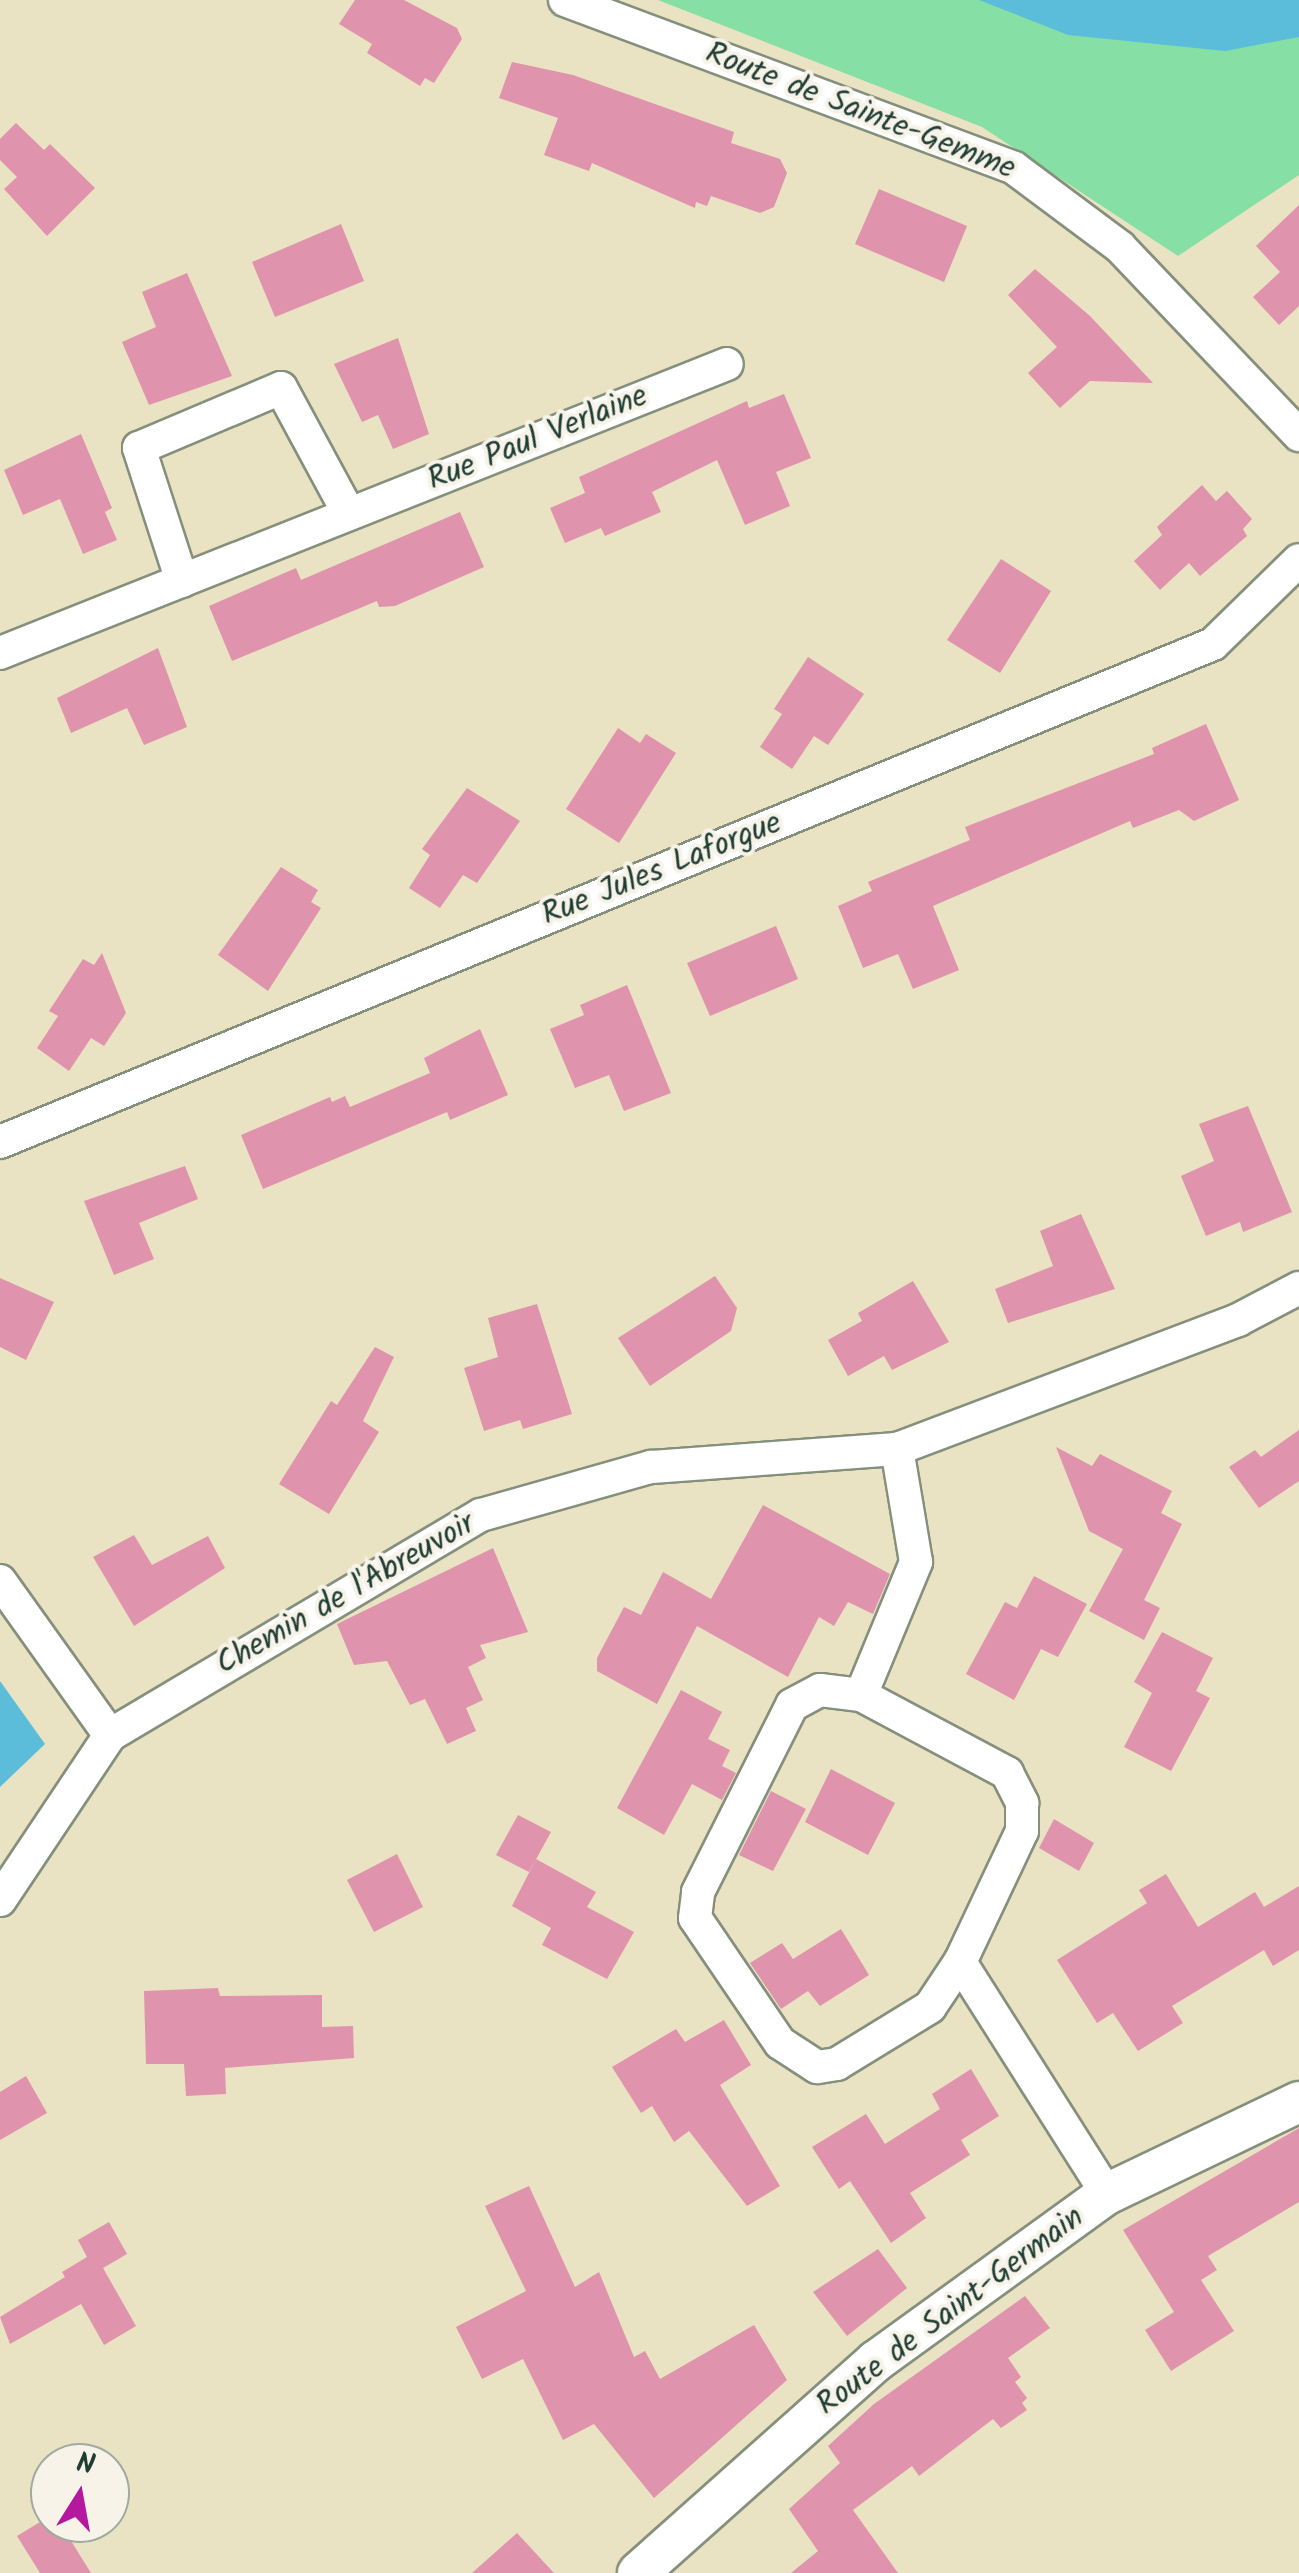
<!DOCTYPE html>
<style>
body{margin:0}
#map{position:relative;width:1299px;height:2573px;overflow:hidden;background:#eae3c3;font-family:Kalam,sans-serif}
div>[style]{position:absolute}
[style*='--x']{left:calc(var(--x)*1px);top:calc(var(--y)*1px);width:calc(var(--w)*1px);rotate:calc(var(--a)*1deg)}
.green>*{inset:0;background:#86dfa4}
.water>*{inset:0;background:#5bbdda}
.building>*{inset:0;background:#df93ac}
.roads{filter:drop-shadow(2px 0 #84907c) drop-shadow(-2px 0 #84907c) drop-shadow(0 2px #84907c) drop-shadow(0 -2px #84907c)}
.minor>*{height:32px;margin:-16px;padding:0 16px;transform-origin:16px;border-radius:16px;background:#fff}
.tertiary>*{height:40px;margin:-20px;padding:0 20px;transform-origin:20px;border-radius:20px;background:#fff}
span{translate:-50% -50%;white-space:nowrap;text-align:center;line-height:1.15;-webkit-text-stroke:8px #f7f3e8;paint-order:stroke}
.street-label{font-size:32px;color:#1f3d34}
.north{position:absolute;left:30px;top:2443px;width:100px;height:100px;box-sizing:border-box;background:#f7f3e8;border:2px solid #a1aaa0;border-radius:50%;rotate:11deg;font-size:28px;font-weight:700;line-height:40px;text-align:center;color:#1f3d34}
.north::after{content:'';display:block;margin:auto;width:35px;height:45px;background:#b5179e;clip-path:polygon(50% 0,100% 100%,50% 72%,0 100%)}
</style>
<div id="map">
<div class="green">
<div style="clip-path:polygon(658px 0,1299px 0,1299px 175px,1178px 256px,982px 127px)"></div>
</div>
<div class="water">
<div style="clip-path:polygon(979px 0,1299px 0,1299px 37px,1225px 51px,1068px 35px)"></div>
<div style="clip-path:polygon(0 1681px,45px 1744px,0 1787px)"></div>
</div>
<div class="building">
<div style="clip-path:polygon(355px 0,404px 0,457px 28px,462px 39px,434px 83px,425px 78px,420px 86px,367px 53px,372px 44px,339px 24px)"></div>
<div style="clip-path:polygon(512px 62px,573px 75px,734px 132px,731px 143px,780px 159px,787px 173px,774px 207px,760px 213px,711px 196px,707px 206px,696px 202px,695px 208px,592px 163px,589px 171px,544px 155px,558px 118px,499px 98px)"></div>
<div style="clip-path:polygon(16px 123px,44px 150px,50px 144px,95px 188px,47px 236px,4px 189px,17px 177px,0 160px,0 139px)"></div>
<div style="clip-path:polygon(879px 189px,967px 226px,944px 282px,855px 244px)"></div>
<div style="clip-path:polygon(1299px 205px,1299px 306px,1279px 325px,1253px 297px,1280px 272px,1256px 246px)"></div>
<div style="clip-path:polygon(341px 224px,364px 281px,275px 317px,252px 262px)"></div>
<div style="clip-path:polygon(1035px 269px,1090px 316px,1153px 383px,1090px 381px,1060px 408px,1028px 373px,1057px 347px,1008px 295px)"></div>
<div style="clip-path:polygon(187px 273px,232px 376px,149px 405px,122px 342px,156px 327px,142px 292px)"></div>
<div style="clip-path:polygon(398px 338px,429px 434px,393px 449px,378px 415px,362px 422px,334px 364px)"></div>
<div style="clip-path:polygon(784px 394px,811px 458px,776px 472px,790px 506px,745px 525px,717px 460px,652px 492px,661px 512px,605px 536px,601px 528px,565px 543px,550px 508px,585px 493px,579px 477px,747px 401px,749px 408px)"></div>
<div style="clip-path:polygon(81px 434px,112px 508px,105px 512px,117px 540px,83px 554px,60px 499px,23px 515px,4px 470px)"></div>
<div style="clip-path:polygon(1202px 485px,1216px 501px,1227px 491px,1252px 519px,1243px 529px,1247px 536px,1200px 576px,1189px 563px,1160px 590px,1134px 561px,1162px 535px,1157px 527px)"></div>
<div style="clip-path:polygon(460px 512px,484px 567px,395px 606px,379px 607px,377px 601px,232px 661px,209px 606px,296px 568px,301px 580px)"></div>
<div style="clip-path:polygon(1001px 559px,1051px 591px,1000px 673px,947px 640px)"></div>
<div style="clip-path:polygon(158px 648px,187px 727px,144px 745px,127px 708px,71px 733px,57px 698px)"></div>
<div style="clip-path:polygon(808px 657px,864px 694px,828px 745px,814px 736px,792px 769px,760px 747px,782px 714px,774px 709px)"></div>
<div style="clip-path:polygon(1206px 724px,1239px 800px,1194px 821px,1179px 810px,1133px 828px,1130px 821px,933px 906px,959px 970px,913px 989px,898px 954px,863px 968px,838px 906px,872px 891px,868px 882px,970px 840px,965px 827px,1154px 754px,1152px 748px)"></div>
<div style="clip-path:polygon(618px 728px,640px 743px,646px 734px,676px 753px,619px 843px,566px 809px)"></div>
<div style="clip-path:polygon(467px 788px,520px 821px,477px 883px,463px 875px,440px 908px,409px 888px,430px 855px,422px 849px)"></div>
<div style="clip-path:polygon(281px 867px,318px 890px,311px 902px,321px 908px,268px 991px,218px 955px)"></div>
<div style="clip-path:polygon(776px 926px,798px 979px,710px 1016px,687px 963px)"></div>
<div style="clip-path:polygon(102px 953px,126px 1013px,104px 1046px,91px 1038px,69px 1071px,37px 1048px,58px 1016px,49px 1011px,83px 959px,94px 965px)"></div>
<div style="clip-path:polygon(627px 985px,671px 1093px,624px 1111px,609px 1075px,575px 1088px,550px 1029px,584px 1015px,580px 1005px)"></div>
<div style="clip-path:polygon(480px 1029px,508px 1095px,450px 1120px,447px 1112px,263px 1189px,241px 1135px,330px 1097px,332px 1102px,345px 1096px,350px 1107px,430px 1073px,424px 1058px)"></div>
<div style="clip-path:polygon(1248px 1106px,1292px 1212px,1243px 1232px,1240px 1222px,1206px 1236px,1181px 1176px,1214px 1161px,1199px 1124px)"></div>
<div style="clip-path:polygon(185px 1166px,198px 1199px,139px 1223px,154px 1259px,114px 1275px,84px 1201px)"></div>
<div style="clip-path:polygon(1081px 1214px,1115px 1289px,1008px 1323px,995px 1289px,1053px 1266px,1040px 1231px)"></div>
<div style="clip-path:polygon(715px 1276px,737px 1308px,731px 1331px,650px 1386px,618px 1338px)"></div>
<div style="clip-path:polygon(0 1278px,54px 1302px,26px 1360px,0 1347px)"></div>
<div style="clip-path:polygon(913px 1281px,949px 1342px,892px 1370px,884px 1356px,848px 1376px,828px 1340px,862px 1321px,858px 1313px)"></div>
<div style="clip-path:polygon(537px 1304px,572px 1414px,523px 1429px,520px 1420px,484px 1431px,464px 1368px,498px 1357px,488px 1318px)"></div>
<div style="clip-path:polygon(375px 1347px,394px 1357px,363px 1421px,379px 1432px,329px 1514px,279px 1484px,331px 1401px,337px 1405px)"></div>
<div style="clip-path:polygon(1299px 1430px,1299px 1481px,1259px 1508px,1229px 1467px,1255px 1450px,1261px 1457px)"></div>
<div style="clip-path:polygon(1056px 1447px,1092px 1466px,1100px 1454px,1172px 1491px,1161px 1513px,1182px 1524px,1144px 1600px,1160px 1608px,1144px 1640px,1089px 1611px,1123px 1549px,1089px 1531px)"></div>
<div style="clip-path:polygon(763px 1505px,890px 1574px,873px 1614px,848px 1602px,834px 1626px,819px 1617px,788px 1677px,697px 1626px,657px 1704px,597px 1671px,597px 1658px,624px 1607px,641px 1615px,663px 1572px,711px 1599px)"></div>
<div style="clip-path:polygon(134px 1535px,152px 1565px,208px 1536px,225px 1568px,134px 1626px,93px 1557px)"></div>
<div style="clip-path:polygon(493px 1548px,528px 1632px,480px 1645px,486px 1658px,468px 1667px,483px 1700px,466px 1708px,476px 1731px,447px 1744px,425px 1699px,410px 1705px,387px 1661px,354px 1665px,337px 1624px)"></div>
<div style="clip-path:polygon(1034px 1576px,1087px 1604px,1058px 1657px,1041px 1649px,1014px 1700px,966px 1674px,1005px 1602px,1017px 1608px)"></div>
<div style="clip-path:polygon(1162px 1632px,1213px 1658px,1196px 1691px,1210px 1698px,1171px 1771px,1124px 1747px,1152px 1693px,1134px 1682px)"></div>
<div style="clip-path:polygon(681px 1690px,722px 1712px,708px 1739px,730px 1750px,722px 1766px,736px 1773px,722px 1800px,692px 1784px,664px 1835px,617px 1808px)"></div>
<div style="clip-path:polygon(831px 1769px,895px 1803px,868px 1855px,805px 1822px)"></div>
<div style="clip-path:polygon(771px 1791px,806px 1809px,773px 1871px,739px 1855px)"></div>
<div style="clip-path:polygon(518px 1815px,551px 1832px,529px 1872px,496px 1855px)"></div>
<div style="clip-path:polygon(1054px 1819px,1094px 1843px,1079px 1871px,1039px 1848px)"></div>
<div style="clip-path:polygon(397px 1854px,423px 1907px,374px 1932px,347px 1880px)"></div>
<div style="clip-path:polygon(536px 1859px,596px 1892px,587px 1907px,634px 1932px,607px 1979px,542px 1945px,551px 1928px,512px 1906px)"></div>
<div style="clip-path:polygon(1166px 1874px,1198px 1927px,1255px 1892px,1264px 1907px,1299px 1886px,1299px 1950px,1273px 1966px,1264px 1950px,1172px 2006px,1183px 2023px,1138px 2051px,1113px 2013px,1097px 2023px,1057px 1960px,1147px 1903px,1139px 1890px)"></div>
<div style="clip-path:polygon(841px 1929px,869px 1975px,820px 2006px,808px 1991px,781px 2009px,750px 1963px,782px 1943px,793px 1959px)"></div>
<div style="clip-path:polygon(218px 1988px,220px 1996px,322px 1995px,322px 2027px,353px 2026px,354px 2058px,225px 2068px,226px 2094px,186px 2096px,184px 2064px,146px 2064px,144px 1991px)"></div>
<div style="clip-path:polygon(724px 2020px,751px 2065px,720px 2085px,780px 2186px,747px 2206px,689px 2131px,674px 2142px,652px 2106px,641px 2113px,612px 2067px,676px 2029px,685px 2042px)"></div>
<div style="clip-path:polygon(971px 2069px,999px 2116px,961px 2140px,970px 2155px,910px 2193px,926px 2218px,891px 2243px,850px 2181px,839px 2189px,812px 2147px,866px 2114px,885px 2144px,940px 2109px,932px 2094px)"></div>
<div style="clip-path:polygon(26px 2076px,47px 2113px,0 2140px,0 2092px)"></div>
<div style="clip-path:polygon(1299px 2128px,1299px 2202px,1208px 2256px,1217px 2270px,1201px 2280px,1234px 2331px,1171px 2371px,1145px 2330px,1174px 2312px,1123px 2230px)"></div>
<div style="clip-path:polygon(529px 2186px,575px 2287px,599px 2272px,634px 2357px,645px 2351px,660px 2379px,754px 2325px,787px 2380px,654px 2498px,594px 2424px,563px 2440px,523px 2359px,482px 2379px,456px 2327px,526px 2291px,485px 2206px)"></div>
<div style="clip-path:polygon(109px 2222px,127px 2254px,103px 2268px,136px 2326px,104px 2345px,81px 2304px,10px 2344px,0 2317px,65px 2277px,62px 2272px,87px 2257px,78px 2240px)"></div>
<div style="clip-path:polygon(878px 2249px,907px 2288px,847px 2336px,813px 2292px)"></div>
<div style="clip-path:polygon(1025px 2296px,1050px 2328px,1008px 2358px,1021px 2377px,1015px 2382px,1027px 2398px,1022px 2403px,1027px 2410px,1001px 2428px,993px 2419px,919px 2476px,912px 2466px,853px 2510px,898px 2573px,791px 2573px,818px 2551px,789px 2509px,840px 2463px,828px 2446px,874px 2404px)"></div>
<div style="clip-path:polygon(50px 2516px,50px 2523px,60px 2523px,91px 2573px,40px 2573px,17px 2536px)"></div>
<div style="clip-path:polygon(517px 2533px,554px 2573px,472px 2573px)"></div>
</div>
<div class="roads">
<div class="minor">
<div style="--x:565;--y:0;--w:479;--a:20.5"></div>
<div style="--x:1014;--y:168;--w:132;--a:36.7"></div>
<div style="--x:1120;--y:247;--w:260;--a:46.4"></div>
<div style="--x:182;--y:581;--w:140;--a:-107.9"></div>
<div style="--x:139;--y:448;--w:154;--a:-22.9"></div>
<div style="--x:281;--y:388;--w:143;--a:61.6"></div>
<div style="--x:0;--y:653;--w:782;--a:-21.68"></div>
<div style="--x:0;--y:1142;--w:1311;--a:-22.32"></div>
<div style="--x:1213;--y:644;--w:120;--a:-44.3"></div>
<div style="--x:0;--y:1581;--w:189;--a:54.5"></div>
<div style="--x:861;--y:1695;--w:166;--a:28.1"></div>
<div style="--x:1007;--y:1773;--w:34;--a:63"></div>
<div style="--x:1022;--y:1803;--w:28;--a:90"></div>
<div style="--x:1022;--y:1831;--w:145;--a:115.3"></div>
<div style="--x:960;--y:1962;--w:54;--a:123.7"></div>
<div style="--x:930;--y:2007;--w:109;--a:148.5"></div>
<div style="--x:837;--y:2064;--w:20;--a:171"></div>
<div style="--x:817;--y:2067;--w:44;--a:-147"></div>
<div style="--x:780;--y:2043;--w:151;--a:-124.2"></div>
<div style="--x:695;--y:1918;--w:26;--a:-83"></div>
<div style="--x:698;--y:1892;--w:209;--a:-63.3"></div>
<div style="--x:792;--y:1705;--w:32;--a:-28"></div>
<div style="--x:820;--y:1690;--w:41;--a:7"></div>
<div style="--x:861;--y:1695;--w:144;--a:-67.5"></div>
<div style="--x:916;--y:1562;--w:115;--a:-99.5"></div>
<div style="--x:0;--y:1900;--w:198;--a:-56.3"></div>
<div style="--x:110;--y:1735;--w:431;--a:-30.7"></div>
<div style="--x:481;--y:1515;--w:177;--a:-15.8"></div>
<div style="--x:651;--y:1467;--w:247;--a:-4.2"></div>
<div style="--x:897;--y:1449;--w:365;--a:-20.7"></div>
<div style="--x:1238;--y:1320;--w:69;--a:-27.7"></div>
<div style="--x:960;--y:1962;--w:275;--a:57.6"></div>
</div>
<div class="tertiary">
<div style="--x:638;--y:2573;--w:319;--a:-41.7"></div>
<div style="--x:876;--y:2361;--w:285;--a:-35.9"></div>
<div style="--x:1107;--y:2194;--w:213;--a:-25.6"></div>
</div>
</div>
<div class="street-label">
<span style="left:860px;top:112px;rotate:21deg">Route de Sainte-Gemme</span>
<span style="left:538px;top:439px;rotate:-22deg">Rue Paul Verlaine</span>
<span style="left:662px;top:870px;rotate:-22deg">Rue Jules Laforgue</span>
<span style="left:346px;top:1595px;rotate:-30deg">Chemin de l'Abreuvoir</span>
<span style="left:951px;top:2312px;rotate:-37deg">Route de Saint-Germain</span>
</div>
<div class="north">N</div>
</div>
